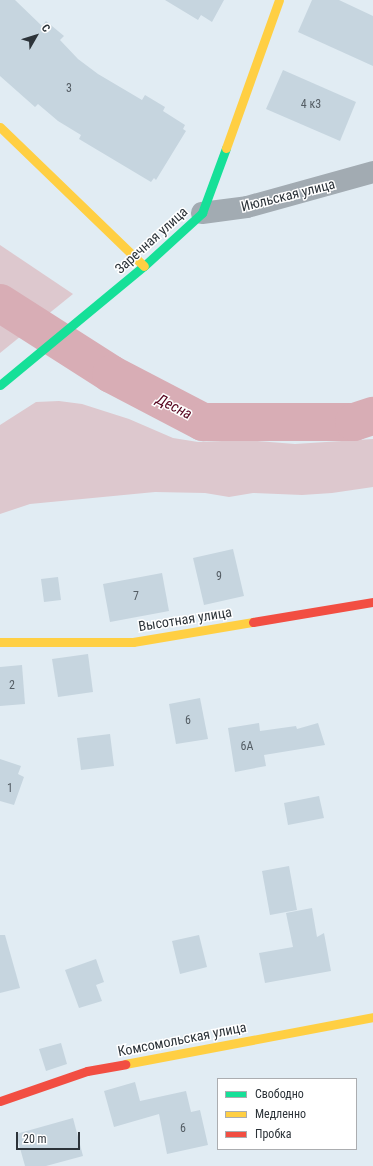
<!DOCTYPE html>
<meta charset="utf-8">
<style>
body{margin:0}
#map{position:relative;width:373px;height:1166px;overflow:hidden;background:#e1ecf3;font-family:"Roboto Condensed",sans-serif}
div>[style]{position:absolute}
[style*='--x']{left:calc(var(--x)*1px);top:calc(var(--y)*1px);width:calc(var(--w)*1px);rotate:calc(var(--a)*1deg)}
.green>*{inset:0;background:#ddc8ce}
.river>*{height:38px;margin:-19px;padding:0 19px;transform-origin:19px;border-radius:19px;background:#d8adb5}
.building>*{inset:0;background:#c6d5df}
.street>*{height:22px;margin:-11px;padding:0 11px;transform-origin:11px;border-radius:11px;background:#a2abb2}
.fast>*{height:9px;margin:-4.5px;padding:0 4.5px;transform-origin:4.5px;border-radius:4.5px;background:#16e098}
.slow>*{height:9px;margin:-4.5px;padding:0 4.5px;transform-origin:4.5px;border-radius:4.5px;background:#ffcf43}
.jam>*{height:9px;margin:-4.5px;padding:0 4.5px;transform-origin:4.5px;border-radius:4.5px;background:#f24e42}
span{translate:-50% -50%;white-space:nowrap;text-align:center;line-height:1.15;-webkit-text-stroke:3px #fff;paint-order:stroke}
.number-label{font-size:12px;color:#545d64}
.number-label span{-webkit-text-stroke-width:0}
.street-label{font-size:14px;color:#2c3339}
.water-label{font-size:15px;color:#55041e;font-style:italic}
.legend{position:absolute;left:217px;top:1078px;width:140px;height:72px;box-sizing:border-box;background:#fff;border:1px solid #abadb0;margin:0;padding:5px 7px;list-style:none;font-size:12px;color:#2c3339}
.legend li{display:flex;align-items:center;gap:8px;height:20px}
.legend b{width:20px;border:1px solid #abadb0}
.north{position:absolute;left:16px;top:16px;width:40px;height:40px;-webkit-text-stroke:3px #fff;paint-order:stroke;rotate:51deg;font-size:11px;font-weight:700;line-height:16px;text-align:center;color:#2c3339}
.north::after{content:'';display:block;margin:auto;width:14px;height:18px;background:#2c3339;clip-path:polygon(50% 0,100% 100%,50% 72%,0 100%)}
.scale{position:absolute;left:16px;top:1132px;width:64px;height:18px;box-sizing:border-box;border:2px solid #2c3339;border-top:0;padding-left:5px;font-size:12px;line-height:14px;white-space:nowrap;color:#2c3339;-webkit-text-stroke:3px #fff;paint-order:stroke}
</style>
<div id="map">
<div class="green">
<div style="clip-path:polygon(0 245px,73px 294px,0 353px)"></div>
<div style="clip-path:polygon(59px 401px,82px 404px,129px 419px,173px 438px,198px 442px,246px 440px,295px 444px,373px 439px,373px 487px,332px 493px,302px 495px,253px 493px,229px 497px,205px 493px,155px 492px,30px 504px,0 514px,0 425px,36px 402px)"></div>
</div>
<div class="river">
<div style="--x:0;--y:303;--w:132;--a:32.6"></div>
<div style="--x:111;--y:374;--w:104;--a:27.6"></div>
<div style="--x:203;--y:422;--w:151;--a:0"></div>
<div style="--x:354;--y:422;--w:20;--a:-18"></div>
</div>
<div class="building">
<div style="clip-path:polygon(0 0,15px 0,42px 26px,46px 21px,64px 36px,60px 40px,78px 59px,98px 74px,142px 100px,145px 95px,165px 107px,163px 111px,185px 125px,183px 129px,186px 131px,156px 180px,154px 178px,151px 182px,79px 139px,81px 135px,58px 121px,38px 104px,35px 107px,0 76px)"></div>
<div style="clip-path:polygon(165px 0,224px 0,212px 22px,201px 15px,198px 20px)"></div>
<div style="clip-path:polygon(312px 0,339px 0,373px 16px,373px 66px,298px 32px)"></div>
<div style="clip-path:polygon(283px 70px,356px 102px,340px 141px,266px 109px)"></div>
<div style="clip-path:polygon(233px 549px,244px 596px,204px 605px,193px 558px)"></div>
<div style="clip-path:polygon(162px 573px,169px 611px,110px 622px,103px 584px)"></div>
<div style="clip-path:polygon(58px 577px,61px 600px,44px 602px,41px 579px)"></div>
<div style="clip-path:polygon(88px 654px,93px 692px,58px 697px,52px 659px)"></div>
<div style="clip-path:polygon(22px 665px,25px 704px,0 706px,0 667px)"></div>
<div style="clip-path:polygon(200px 698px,208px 739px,176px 744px,169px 704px)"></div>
<div style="clip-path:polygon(259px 723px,260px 731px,296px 726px,297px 729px,318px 723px,325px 745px,264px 755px,266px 766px,235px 772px,228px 728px)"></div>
<div style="clip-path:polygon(110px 734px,114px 766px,81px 770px,77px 738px)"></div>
<div style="clip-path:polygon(0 759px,21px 766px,18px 774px,24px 777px,14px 805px,0 801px)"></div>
<div style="clip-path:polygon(319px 796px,324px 818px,288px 825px,284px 803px)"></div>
<div style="clip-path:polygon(289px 866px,297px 910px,270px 915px,262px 871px)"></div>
<div style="clip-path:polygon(312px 908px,317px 937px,324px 933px,331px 971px,265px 983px,259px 953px,293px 947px,286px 913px)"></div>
<div style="clip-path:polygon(0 935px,5px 935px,20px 988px,0 993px)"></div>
<div style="clip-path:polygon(199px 935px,207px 967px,180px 974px,172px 941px)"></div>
<div style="clip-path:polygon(96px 959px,104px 982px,96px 985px,102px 1001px,79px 1008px,65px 970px)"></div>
<div style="clip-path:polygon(61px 1043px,67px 1064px,46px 1071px,39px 1049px)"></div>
<div style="clip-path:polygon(135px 1082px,140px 1101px,186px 1091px,191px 1112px,200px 1110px,208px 1145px,167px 1154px,159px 1114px,114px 1127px,104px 1091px)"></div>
<div style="clip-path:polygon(73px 1118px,83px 1156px,46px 1166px,25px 1166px,16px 1134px)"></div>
</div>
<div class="street">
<div style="--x:202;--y:213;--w:45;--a:-7.6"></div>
<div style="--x:247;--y:207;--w:131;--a:-15.5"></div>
</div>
<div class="fast">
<div style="--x:0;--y:385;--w:187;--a:-39.6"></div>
<div style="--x:144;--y:266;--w:79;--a:-42.4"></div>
<div style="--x:202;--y:213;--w:69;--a:-69.7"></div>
</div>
<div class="slow">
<div style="--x:0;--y:127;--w:200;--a:44"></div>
<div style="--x:226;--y:148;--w:157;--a:-70.3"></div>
<div style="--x:0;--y:642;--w:133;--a:0"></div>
<div style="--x:133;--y:642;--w:122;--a:-9.5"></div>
<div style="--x:125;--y:1064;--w:252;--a:-10.7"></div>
</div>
<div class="jam">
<div style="--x:253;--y:622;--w:122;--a:-9.5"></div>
<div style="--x:0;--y:1101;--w:92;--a:-19"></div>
<div style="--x:87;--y:1071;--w:39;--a:-10"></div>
</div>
<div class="number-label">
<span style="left:69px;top:89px">3</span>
<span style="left:311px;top:105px">4 к3</span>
<span style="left:219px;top:577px">9</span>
<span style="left:136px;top:597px">7</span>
<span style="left:12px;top:686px">2</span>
<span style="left:188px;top:721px">6</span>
<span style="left:247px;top:747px">6А</span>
<span style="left:10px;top:789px">1</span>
<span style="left:183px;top:1129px">6</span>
</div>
<div class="street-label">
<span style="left:288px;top:195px;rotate:-14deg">Июльская улица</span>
<span style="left:151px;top:240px;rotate:-42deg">Заречная улица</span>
<span style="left:185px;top:619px;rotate:-9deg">Высотная улица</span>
<span style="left:182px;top:1039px;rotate:-11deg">Комсомольская улица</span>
</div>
<div class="water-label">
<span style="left:174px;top:407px;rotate:27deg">Десна</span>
</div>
<ul class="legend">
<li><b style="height:5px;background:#16e098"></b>Свободно</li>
<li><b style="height:5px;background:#ffcf43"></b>Медленно</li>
<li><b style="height:5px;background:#f24e42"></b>Пробка</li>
</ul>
<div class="north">С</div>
<div class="scale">20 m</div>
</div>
